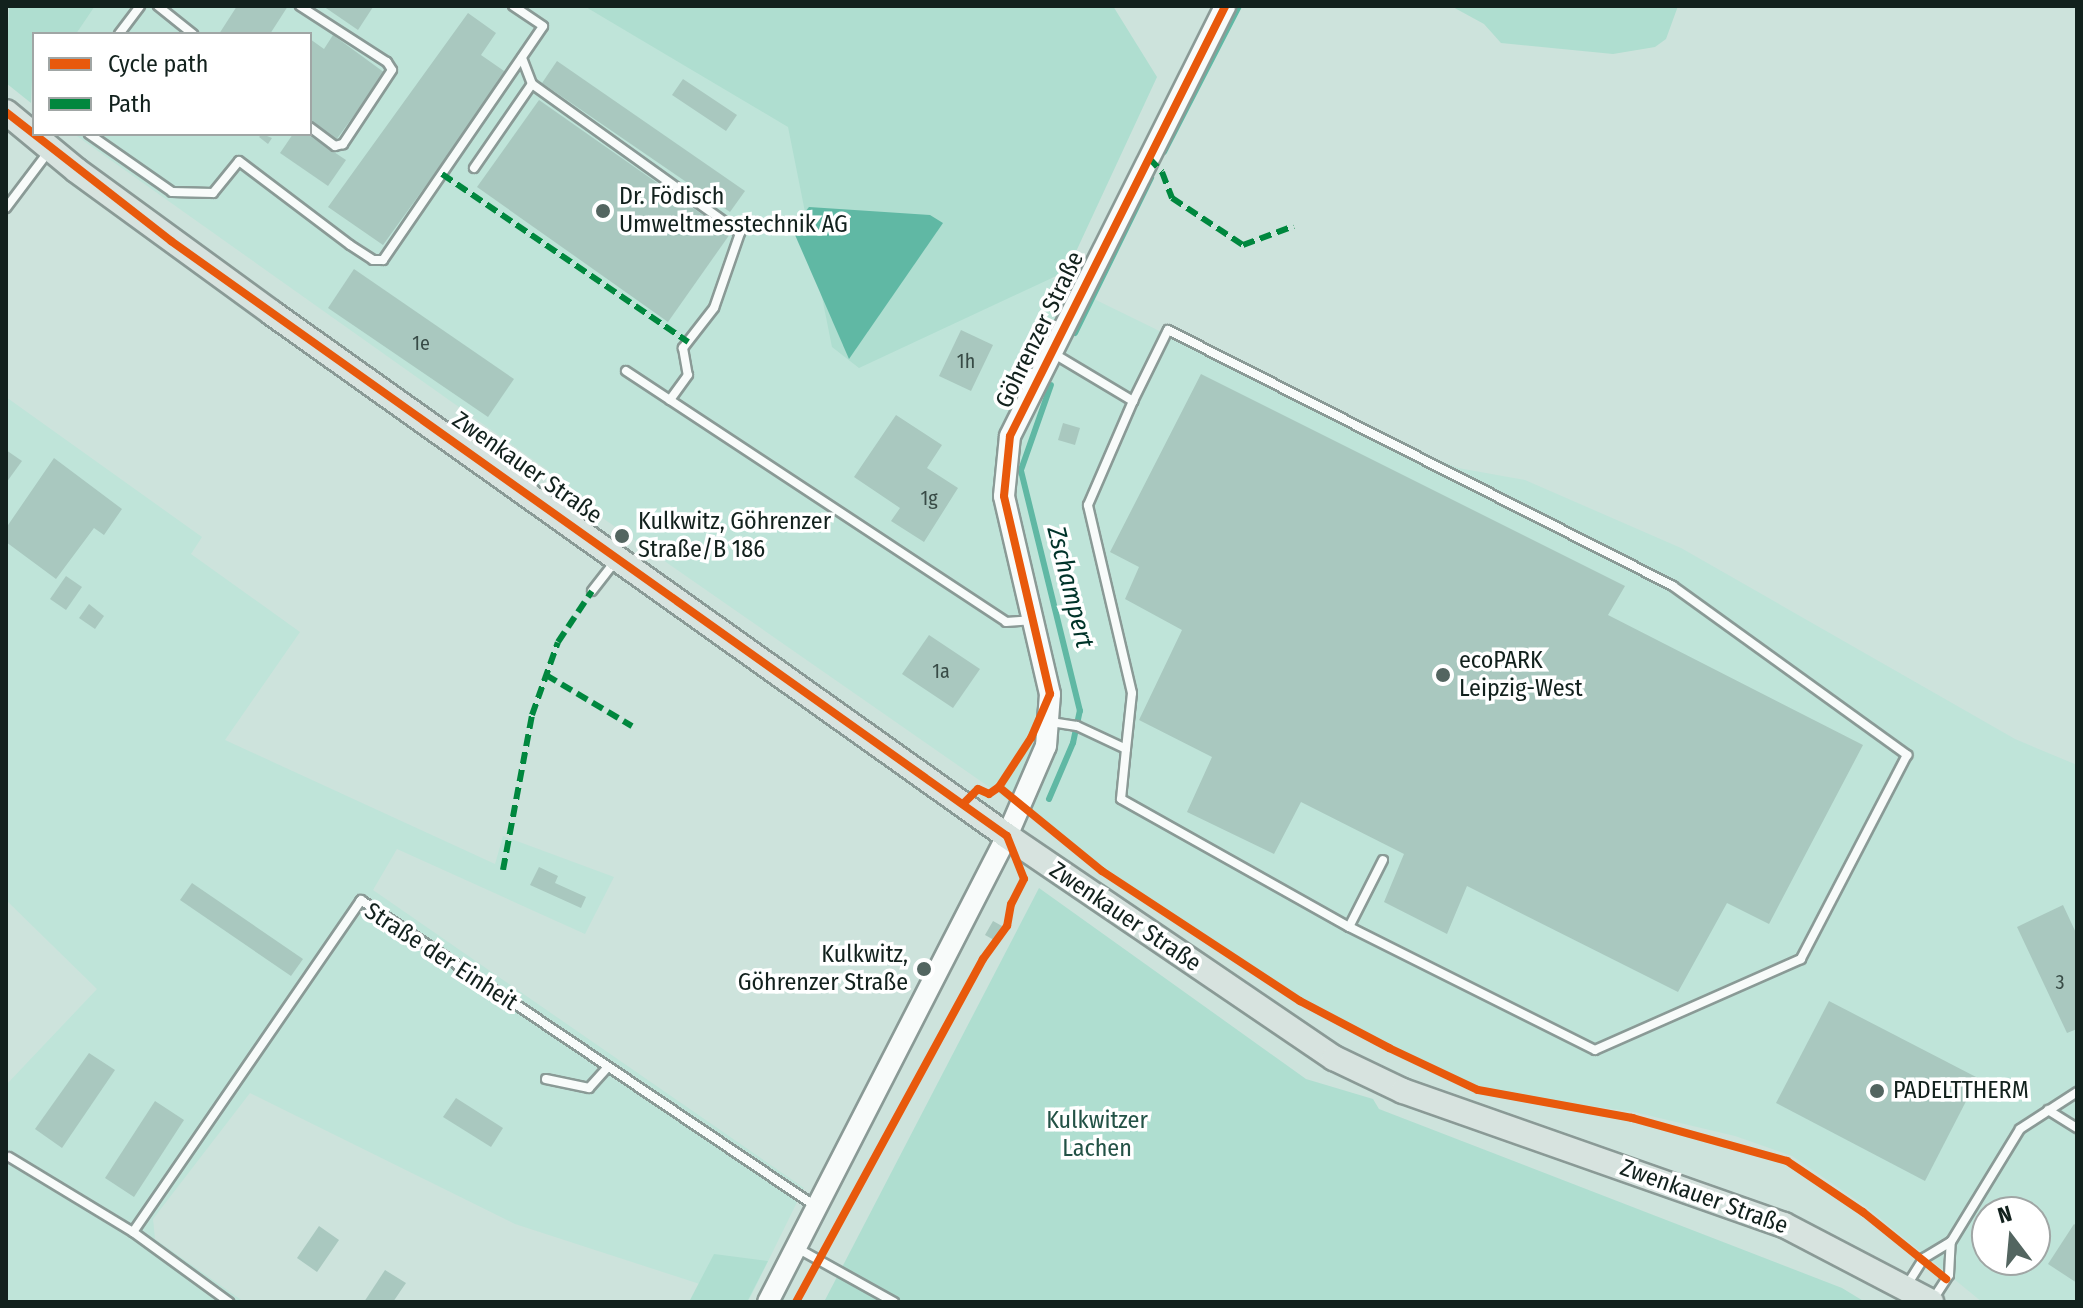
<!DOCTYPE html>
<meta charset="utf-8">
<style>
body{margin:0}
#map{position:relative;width:2083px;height:1308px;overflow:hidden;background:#cde3dc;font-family:"Fira Sans Condensed",sans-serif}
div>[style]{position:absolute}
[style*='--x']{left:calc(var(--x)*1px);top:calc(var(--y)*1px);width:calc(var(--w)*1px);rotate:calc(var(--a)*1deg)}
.built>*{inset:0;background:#bfe4d9}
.green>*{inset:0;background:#afded0}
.water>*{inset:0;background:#60b8a4}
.stream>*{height:6px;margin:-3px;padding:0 3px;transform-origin:3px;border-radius:3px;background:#60b8a4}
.building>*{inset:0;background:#a9c8bf}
.roads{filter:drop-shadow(2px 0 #8a9a96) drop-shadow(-2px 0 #8a9a96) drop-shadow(0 2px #8a9a96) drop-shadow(0 -2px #8a9a96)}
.service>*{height:8px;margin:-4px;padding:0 4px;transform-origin:4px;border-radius:4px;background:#f8fbfa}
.tertiary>*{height:20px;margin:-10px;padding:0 10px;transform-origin:10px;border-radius:10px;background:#f8fbfa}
.primary>*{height:24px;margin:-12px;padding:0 12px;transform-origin:12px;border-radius:12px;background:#d7e3df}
.quiet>*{height:6px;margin-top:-3px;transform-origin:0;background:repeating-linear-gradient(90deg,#00873e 0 12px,transparent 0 18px)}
.cycleway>*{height:8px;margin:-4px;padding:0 4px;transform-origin:4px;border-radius:4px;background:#e8590c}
.dots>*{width:22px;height:22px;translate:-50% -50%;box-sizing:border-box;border:4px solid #fff;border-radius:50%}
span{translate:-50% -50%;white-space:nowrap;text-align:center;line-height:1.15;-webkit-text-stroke:7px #fff;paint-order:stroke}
.number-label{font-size:20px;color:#384b46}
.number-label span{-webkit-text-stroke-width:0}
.poi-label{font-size:24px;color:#12211d}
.left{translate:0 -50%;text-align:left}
.right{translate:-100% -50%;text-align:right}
.street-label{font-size:24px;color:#12211d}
.park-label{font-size:24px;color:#235246}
.water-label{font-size:26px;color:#003329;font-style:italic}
.frame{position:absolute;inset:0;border:8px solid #12211d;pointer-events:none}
.legend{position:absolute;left:32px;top:32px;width:280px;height:104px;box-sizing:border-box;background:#fff;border:2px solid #a0a6a5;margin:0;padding:10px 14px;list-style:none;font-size:24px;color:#12211d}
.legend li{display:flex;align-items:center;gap:16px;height:40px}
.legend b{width:40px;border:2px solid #a0a6a5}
.north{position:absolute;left:1971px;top:1196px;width:80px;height:80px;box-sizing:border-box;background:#fff;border:2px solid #a0a6a5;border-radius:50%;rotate:344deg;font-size:22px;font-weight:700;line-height:32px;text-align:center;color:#12211d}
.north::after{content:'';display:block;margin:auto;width:28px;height:36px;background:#536560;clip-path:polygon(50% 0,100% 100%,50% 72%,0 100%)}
</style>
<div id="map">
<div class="built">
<div style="clip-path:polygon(evenodd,95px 6px,584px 6px,1049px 277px,1348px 423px,1458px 468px,1525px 480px,1681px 548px,2015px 739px,2077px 765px,2077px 1302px,1982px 1302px,1865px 1206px,1792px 1156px,1735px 1136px,1634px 1112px,1478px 1090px,1400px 1053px,1245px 965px,545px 478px,549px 471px,74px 134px,310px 134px,310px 34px,76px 34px,95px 6px,1987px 1212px,2035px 1212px,2035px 1260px,1987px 1260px,1987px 1212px)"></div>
<div style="clip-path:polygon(6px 397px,202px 537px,191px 554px,300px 632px,225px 740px,495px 864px,503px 836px,614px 877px,585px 934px,397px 849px,373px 890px,804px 1188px,749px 1300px,515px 1224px,250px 1093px,153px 1219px,155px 1239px,244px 1302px,6px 1302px,6px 1085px,97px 989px,6px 900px)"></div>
</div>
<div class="green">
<div style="clip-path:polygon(9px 6px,95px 6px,76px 34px,34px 34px,31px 103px,6px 83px)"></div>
<div style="clip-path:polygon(584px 6px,1113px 6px,1157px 77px,1067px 271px,859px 368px,832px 347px,788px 127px)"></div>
<div style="clip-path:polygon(1451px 6px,1678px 6px,1666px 39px,1655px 47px,1613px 54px,1501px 43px,1484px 24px)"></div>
<div style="clip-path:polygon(1039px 888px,1306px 1079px,1373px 1099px,1379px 1109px,1842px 1288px,1865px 1302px,824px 1302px)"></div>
<div style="clip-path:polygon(714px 1254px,768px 1261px,747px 1302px,689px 1302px)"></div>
</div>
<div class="water">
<div style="clip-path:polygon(809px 207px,930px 215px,943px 223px,849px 359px,792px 228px)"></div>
</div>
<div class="stream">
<div style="--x:1164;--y:152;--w:164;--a:-62.8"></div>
<div style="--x:1075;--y:333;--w:173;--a:-63.9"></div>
<div style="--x:1049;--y:799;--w:61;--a:-66.8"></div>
<div style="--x:1073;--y:743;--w:33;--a:-78"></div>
<div style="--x:1080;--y:711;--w:248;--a:-103.8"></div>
<div style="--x:1021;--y:470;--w:90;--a:-70.6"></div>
</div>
<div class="building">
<div style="clip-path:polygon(237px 6px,288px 6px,270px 34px,219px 34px)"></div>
<div style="clip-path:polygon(323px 6px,371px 6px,373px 7px,358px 30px)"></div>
<div style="clip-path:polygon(468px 13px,496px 33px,481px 55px,507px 73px,383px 245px,328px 207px)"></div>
<div style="clip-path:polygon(333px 35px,385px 73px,336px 140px,310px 121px,310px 39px,324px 49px)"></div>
<div style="clip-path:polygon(557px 61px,745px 191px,730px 212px,542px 83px)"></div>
<div style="clip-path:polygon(683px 79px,737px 115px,726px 131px,672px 95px)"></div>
<div style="clip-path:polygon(539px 100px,730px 234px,668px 322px,477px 187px)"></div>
<div style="clip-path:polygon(262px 134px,272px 138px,268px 144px,259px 137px)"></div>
<div style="clip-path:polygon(293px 134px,307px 134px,346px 160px,328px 186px,280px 153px)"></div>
<div style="clip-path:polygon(354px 269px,514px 379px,488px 417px,328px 308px)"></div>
<div style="clip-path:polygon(961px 330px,993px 345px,971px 391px,939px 376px)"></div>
<div style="clip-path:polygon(1201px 374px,1625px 586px,1608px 615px,1863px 745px,1769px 924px,1727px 903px,1678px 992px,1467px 886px,1447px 934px,1384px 902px,1404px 854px,1301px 802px,1274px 854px,1187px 812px,1212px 757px,1139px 720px,1182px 630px,1125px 599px,1139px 567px,1110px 552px)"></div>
<div style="clip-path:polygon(896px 415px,942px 445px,927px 468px,958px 488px,924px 542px,891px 521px,900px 508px,854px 477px)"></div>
<div style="clip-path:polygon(1063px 423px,1080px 428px,1075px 445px,1058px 440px)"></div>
<div style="clip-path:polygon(6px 450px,22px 461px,6px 483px)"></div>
<div style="clip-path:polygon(54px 458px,122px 509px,104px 535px,94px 528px,56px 579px,6px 542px,6px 528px)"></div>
<div style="clip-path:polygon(66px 576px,82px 587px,66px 610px,50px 599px)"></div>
<div style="clip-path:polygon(89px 604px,104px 616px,95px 629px,79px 618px)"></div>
<div style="clip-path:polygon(929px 635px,980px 669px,953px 708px,902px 674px)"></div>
<div style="clip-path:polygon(539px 867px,558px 876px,555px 883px,586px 897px,581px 908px,530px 885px)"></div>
<div style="clip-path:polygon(192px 883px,303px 959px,291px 976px,180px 900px)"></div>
<div style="clip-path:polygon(2063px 905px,2077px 935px,2077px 1029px,2067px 1033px,2017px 927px)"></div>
<div style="clip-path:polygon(993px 921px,1002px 926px,994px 940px,985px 935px)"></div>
<div style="clip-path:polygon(1829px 1001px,1978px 1078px,1925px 1181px,1776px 1103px)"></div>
<div style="clip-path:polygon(89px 1053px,115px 1070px,62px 1148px,35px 1129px)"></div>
<div style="clip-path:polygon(456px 1098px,503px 1128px,491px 1147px,443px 1117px)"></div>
<div style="clip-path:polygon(155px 1101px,184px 1120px,134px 1197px,105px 1178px)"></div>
<div style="clip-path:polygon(2074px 1224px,2077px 1226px,2077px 1283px,2048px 1264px)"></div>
<div style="clip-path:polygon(319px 1226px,339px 1240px,317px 1272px,297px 1258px)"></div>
<div style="clip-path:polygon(385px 1270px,406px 1283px,393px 1302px,364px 1302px)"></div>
</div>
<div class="roads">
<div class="service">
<div style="--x:158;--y:6;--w:45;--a:38.7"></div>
<div style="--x:300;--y:6;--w:103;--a:32.8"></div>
<div style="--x:387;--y:62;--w:9;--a:58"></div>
<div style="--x:392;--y:70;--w:89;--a:123.5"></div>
<div style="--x:343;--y:144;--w:8;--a:166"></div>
<div style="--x:335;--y:146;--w:31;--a:-143"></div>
<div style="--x:119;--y:34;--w:35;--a:-53"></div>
<div style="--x:522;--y:58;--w:28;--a:69"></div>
<div style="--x:532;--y:84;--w:256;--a:35.6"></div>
<div style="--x:740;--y:233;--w:79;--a:109.1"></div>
<div style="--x:714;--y:308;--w:51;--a:127.8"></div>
<div style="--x:683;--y:348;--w:27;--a:80"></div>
<div style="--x:688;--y:375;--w:31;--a:126"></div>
<div style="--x:89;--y:134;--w:101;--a:34.9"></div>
<div style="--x:172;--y:192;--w:41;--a:1.4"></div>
<div style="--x:213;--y:193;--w:41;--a:-50.9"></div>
<div style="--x:239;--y:161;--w:139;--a:37.1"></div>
<div style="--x:350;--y:245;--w:27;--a:33"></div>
<div style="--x:373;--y:260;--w:10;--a:0"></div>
<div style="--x:383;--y:260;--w:283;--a:-55.6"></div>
<div style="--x:543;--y:26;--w:36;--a:-146"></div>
<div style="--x:474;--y:168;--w:102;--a:-55.4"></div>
<div style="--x:6;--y:208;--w:71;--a:-53"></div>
<div style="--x:1051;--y:352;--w:96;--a:30.9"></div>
<div style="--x:1133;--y:401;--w:79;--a:-63.8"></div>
<div style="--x:1168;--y:330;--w:566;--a:26.88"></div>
<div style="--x:1673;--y:586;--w:289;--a:35.8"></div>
<div style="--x:1907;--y:755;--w:230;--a:117.5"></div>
<div style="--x:1801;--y:959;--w:225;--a:156.2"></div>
<div style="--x:1595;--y:1050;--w:275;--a:-153.4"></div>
<div style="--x:626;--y:371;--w:455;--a:33.4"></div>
<div style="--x:1006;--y:622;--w:28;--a:-4"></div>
<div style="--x:592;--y:591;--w:39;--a:-52"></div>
<div style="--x:1051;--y:722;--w:26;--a:9"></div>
<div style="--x:1077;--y:726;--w:54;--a:25.1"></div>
<div style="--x:1126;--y:749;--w:50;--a:95.7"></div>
<div style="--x:1121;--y:799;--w:261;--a:29.3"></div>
<div style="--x:1349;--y:927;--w:75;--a:-63.1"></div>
<div style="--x:1126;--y:749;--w:56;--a:-83.9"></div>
<div style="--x:1132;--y:693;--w:193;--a:-103.2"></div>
<div style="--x:1088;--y:505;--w:113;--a:-66.6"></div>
<div style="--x:546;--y:1079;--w:44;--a:11.8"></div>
<div style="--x:589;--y:1088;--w:28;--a:-48"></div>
<div style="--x:2048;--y:1110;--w:34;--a:32"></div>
<div style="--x:9;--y:1157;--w:145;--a:31.2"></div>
<div style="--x:133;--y:1232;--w:119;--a:36.1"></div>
<div style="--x:133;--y:1232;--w:403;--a:-55.5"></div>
<div style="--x:361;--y:900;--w:547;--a:33.98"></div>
<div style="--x:797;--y:1248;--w:111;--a:29.1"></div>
<div style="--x:1907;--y:1285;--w:32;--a:-58"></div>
<div style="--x:1924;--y:1258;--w:31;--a:-31"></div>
<div style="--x:1951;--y:1242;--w:132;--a:-58.6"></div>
<div style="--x:2020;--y:1129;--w:68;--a:-33"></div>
<div style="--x:1932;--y:1301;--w:31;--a:-57"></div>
<div style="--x:1949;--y:1275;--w:33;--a:-87"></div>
</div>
<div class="tertiary">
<div style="--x:768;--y:1302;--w:524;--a:-62.85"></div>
<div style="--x:1007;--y:836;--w:98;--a:-66.6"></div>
<div style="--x:1046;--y:746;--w:52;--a:-85.6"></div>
<div style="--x:1050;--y:694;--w:203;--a:-103.1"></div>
<div style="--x:1004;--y:496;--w:60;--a:-84.3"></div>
<div style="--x:1010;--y:436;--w:481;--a:-63.4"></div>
</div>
<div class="primary">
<div style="--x:6;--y:112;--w:91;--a:39.6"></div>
<div style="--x:76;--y:170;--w:243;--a:36.1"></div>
<div style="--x:272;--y:313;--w:902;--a:35.43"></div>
<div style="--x:1007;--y:836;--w:395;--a:34.2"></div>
<div style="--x:1334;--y:1058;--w:76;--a:25.6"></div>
<div style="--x:1403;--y:1091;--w:404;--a:19.4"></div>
<div style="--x:1784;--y:1225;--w:166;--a:27.6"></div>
</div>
</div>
<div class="quiet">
<div style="--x:1149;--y:158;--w:19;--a:47"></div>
<div style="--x:1162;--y:172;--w:28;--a:69"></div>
<div style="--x:1172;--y:198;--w:85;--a:33.5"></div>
<div style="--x:1243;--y:245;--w:54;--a:-20.4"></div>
<div style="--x:442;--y:174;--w:298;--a:34.3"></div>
<div style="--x:546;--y:675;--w:100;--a:30.7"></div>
<div style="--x:503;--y:870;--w:158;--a:-79.4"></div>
<div style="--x:532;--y:715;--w:77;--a:-70.4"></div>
<div style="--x:558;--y:642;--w:61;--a:-56.3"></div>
</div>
<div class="cycleway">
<div style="--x:6;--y:112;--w:209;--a:38"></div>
<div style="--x:171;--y:241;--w:1026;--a:35.44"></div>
<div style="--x:1007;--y:836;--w:46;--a:68.4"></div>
<div style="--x:1024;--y:879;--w:28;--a:117"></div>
<div style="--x:1011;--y:904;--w:22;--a:100"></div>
<div style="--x:1007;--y:926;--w:41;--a:126"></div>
<div style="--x:983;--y:959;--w:391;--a:118.6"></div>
<div style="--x:999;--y:787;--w:133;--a:39.2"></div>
<div style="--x:1102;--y:871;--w:237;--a:33.3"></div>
<div style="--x:1300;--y:1001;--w:101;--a:27.8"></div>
<div style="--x:1389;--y:1048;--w:98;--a:25.3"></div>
<div style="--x:1478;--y:1090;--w:157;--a:10.3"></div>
<div style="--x:1632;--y:1118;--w:161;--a:15.5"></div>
<div style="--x:1787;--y:1161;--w:92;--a:33.9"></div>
<div style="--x:1863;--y:1212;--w:107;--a:38.9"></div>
<div style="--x:963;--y:804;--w:21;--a:-45"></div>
<div style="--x:978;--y:789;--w:12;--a:24"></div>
<div style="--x:989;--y:794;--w:12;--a:-35"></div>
<div style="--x:999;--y:787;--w:59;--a:-56.9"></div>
<div style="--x:1031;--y:738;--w:48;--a:-66.6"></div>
<div style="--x:1050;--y:694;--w:203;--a:-103.1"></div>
<div style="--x:1004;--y:496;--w:60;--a:-84.3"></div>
<div style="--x:1010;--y:436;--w:481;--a:-63.4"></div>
</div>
<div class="dots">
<div style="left:603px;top:211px;background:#536560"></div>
<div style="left:622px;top:536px;background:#536560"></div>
<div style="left:1443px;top:675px;background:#536560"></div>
<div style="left:924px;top:969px;background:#536560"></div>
<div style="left:1877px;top:1091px;background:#536560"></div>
</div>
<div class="number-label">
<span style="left:421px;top:343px">1e</span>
<span style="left:966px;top:361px">1h</span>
<span style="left:929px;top:498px">1g</span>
<span style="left:941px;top:671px">1a</span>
<span style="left:2060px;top:982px">3</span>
</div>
<div class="poi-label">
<span class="left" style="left:619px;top:211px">Dr. Födisch<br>Umweltmesstechnik AG</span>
<span class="left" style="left:638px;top:536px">Kulkwitz, Göhrenzer<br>Straße/B 186</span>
<span class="left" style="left:1459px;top:675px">ecoPARK<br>Leipzig-West</span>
<span class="right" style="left:908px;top:969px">Kulkwitz,<br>Göhrenzer Straße</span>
<span class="left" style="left:1893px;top:1091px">PADELTTHERM</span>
</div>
<div class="street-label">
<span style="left:1040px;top:330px;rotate:-64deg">Göhrenzer Straße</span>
<span style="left:527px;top:468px;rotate:35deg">Zwenkauer Straße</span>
<span style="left:1125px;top:917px;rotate:34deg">Zwenkauer Straße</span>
<span style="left:441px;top:957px;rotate:33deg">Straße der Einheit</span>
<span style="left:1704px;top:1197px;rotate:20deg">Zwenkauer Straße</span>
</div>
<div class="park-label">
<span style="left:1097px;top:1135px">Kulkwitzer<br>Lachen</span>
</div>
<div class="water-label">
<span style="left:1070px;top:587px;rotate:76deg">Zschampert</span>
</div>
<div class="frame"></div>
<ul class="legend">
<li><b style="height:10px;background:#e8590c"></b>Cycle path</li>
<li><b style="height:10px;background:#00873e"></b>Path</li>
</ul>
<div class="north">N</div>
</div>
